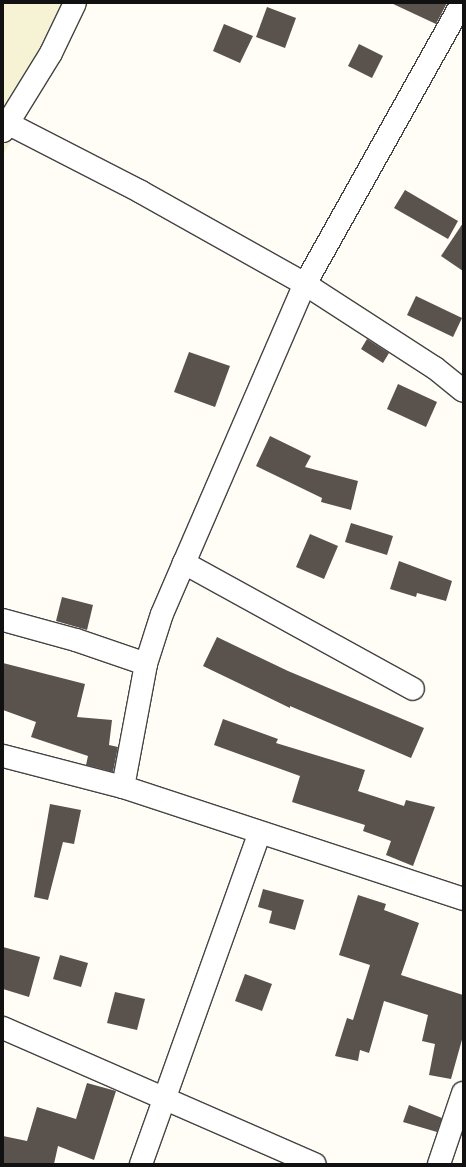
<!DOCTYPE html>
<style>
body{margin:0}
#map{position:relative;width:466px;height:1167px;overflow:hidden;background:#fffdf5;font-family:"Playfair Display",serif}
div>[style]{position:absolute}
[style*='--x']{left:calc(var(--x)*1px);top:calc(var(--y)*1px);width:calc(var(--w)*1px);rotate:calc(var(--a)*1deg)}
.farmland>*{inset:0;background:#f6f3d4}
.building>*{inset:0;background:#5a524d}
.roads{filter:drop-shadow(1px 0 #444) drop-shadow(-1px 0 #444) drop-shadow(0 1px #444) drop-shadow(0 -1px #444)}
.street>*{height:22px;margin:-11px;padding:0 11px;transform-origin:11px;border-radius:11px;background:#fff}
span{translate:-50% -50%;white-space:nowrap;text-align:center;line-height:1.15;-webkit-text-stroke:4px #fff;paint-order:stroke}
.frame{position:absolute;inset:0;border:4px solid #111;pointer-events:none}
</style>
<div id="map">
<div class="farmland">
<div style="clip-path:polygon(3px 3px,89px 3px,3px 155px)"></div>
</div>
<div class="building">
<div style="clip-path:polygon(391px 3px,447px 3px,436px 24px)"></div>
<div style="clip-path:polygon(267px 7px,296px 18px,285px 48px,256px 37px)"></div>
<div style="clip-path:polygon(224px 24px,253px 36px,240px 63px,213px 51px)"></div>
<div style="clip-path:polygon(359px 44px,383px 56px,372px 78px,348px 66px)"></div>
<div style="clip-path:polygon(405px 190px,458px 221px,448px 239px,394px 208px)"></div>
<div style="clip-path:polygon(463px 223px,463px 271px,441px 256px)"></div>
<div style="clip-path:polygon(416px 296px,462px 318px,453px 337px,407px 315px)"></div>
<div style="clip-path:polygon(367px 339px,389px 353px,383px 363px,361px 349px)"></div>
<div style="clip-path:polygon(189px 352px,230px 366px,215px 407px,174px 392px)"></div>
<div style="clip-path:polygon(398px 384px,437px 402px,426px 427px,387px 409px)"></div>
<div style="clip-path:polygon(270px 436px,311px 456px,305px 467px,358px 481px,351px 510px,321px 502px,322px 498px,256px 466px)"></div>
<div style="clip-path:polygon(351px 523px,393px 536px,387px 555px,345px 542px)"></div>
<div style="clip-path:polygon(310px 534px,338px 546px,324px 579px,296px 567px)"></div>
<div style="clip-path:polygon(399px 561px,452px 581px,446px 601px,417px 593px,416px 597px,390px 589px)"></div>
<div style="clip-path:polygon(62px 597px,93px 605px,87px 630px,56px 621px)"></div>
<div style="clip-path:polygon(217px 637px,288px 671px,424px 728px,411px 758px,290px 706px,290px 708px,203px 666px)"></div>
<div style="clip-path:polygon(3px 663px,85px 684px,77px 717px,112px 720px,109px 745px,118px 747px,113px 772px,86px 765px,88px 756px,31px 737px,36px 722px,3px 710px)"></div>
<div style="clip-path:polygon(223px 719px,278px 739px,276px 743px,365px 770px,358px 791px,404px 806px,406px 800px,435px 807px,413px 866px,386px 855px,391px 841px,363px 831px,365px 825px,292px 802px,300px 776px,214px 745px)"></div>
<div style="clip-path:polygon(50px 804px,81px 810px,74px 844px,63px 842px,48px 900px,34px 897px)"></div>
<div style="clip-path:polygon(263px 889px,304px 900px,295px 930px,269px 923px,272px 911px,258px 907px)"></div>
<div style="clip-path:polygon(358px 895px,386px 904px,384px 910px,419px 923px,401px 975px,463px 995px,463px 1036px,451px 1079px,429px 1075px,435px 1044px,422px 1041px,428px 1015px,384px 1001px,369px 1053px,360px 1050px,358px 1061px,335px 1056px,347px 1018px,353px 1020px,370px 965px,339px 955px)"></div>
<div style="clip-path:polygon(3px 947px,40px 957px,29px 997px,3px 989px)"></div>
<div style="clip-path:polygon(60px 955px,88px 963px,81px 987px,53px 979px)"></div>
<div style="clip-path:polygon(245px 974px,272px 984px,262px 1011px,235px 1001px)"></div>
<div style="clip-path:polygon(115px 992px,145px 999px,137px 1030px,107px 1023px)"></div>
<div style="clip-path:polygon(87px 1083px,116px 1091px,94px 1160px,58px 1146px,54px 1164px,3px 1164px,3px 1136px,27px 1141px,37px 1107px,76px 1119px)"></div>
<div style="clip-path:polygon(409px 1105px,442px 1118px,437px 1132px,403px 1122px)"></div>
</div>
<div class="roads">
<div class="street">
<div style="--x:7;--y:123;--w:151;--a:27.2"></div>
<div style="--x:141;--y:192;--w:188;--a:29.3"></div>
<div style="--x:305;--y:284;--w:155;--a:32.9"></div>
<div style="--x:435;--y:368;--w:36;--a:39"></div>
<div style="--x:3;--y:131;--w:92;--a:-58.4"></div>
<div style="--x:51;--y:53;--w:55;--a:-64.4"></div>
<div style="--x:184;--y:563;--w:261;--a:28.8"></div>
<div style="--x:3;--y:620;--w:76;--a:15.3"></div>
<div style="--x:76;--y:640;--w:74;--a:18.9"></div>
<div style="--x:3;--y:756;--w:124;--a:14.5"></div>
<div style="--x:123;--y:787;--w:358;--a:18.2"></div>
<div style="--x:123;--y:787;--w:125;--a:-79.4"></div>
<div style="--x:146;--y:664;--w:52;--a:-72.3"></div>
<div style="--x:162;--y:614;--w:56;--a:-66.7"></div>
<div style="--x:184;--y:563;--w:304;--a:-66.6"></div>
<div style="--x:305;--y:284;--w:322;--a:-60.8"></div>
<div style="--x:3;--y:1028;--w:340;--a:23.6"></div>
<div style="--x:141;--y:1164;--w:350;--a:-70.3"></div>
<div style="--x:439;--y:1164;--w:75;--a:-71.3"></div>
</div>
</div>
<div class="frame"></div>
</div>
